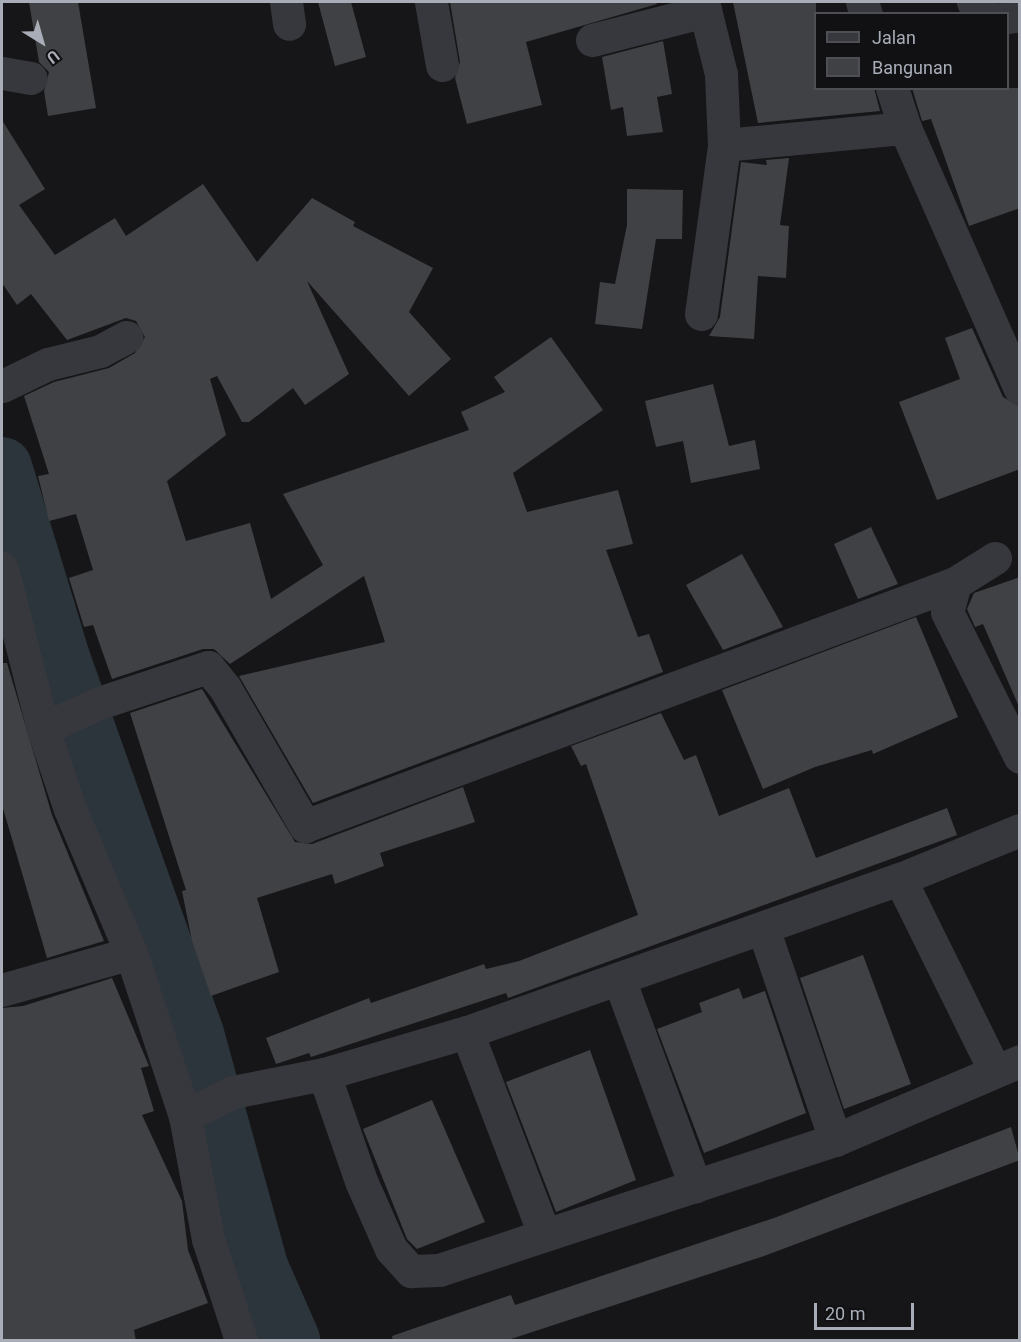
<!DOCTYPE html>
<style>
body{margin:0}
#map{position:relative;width:1021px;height:1342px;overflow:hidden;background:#161618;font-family:Roboto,sans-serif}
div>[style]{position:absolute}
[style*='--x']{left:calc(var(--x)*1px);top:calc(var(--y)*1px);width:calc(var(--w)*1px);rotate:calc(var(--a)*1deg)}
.river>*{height:60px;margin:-30px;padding:0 30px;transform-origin:30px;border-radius:30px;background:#2c353c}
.building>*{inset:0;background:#404145}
.minor>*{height:33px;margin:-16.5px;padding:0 16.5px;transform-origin:16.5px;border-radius:16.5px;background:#37383d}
span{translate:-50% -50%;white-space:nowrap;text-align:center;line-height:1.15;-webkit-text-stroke:5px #111113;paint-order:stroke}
.frame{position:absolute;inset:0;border:3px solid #a8adb8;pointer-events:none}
.legend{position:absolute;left:814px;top:12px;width:195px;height:78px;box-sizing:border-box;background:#111113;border:2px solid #4d4f55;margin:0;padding:8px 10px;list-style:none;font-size:18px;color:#a8adb8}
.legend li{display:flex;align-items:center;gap:12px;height:30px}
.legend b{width:30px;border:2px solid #4d4f55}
.north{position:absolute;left:12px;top:12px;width:60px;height:60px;-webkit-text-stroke:4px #111113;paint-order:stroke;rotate:143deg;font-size:16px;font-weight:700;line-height:24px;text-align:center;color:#a8adb8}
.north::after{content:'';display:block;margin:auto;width:21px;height:27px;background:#a8adb8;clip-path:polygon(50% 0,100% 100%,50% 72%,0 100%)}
.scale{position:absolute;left:814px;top:1303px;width:100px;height:27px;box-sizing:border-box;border:3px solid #a8adb8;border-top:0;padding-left:8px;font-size:18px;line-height:21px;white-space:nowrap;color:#a8adb8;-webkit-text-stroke:4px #111113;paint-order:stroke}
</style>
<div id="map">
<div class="river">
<div style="--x:2;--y:467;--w:200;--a:73.1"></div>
<div style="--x:60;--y:658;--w:399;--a:70.4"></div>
<div style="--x:194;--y:1034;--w:242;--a:74.6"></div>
<div style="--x:258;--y:1267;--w:80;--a:66.3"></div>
</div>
<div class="building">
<div style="clip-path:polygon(29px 2px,78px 2px,96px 108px,48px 116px,44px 91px,49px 72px,39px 62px)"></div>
<div style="clip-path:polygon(318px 2px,351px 2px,366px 57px,335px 66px)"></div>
<div style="clip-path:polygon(450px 2px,656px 2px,657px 4px,526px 42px,542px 105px,467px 124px,455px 78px,460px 62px)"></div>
<div style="clip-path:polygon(733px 2px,816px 2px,816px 88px,874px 88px,880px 111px,758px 123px)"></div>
<div style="clip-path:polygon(663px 41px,672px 94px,657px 97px,663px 132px,627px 136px,623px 107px,611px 110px,602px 57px)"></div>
<div style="clip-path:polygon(912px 88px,1020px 88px,1020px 208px,969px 226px,931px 119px,922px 121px)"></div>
<div style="clip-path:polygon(2px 120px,45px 189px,19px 205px,55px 255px,115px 218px,126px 236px,203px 184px,257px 262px,312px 198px,355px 222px,353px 226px,433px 268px,409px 312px,451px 359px,409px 396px,307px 281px,349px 374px,305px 405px,293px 388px,249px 422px,242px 422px,217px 376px,210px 379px,226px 435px,167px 481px,186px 541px,250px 523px,271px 599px,323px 565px,283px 494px,469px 430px,461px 412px,505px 392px,494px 377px,551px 337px,603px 410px,513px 473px,527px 512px,618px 490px,633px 544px,606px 550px,638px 637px,649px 634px,663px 672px,313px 803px,239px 676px,385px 642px,364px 576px,230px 664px,214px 649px,203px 649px,112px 679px,93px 625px,84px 627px,69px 578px,93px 570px,76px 514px,49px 521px,38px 476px,49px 474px,24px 396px,54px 382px,109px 368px,135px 353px,145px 337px,136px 321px,126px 318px,67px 340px,31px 294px,17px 305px,2px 283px)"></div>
<div style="clip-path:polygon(789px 158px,780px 225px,789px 226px,786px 278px,758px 276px,754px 339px,709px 336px,720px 317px,741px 162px,767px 165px,766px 160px)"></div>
<div style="clip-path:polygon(627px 189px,683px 190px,682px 239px,656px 239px,642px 329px,595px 324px,600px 282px,615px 284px,627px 225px)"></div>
<div style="clip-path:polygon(972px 328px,1003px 397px,1020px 407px,1020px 469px,937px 500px,899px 402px,960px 379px,945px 338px)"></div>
<div style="clip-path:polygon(713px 384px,729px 446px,755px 440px,760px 469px,691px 483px,683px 441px,656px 447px,645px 401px)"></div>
<div style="clip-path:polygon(871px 527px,898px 584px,858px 599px,834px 544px)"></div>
<div style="clip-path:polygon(742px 554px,783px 627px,723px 650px,686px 585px)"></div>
<div style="clip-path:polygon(1020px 577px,1020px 709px,983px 624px,975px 627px,967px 609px,974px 593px)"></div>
<div style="clip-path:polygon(916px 617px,958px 717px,873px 754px,872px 750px,815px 767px,763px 789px,722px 690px)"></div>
<div style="clip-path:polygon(2px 663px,7px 663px,52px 815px,104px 941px,47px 958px,2px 805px)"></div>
<div style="clip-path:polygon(202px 689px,295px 842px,312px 844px,463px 787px,475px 822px,380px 853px,384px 866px,335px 884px,332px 874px,257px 898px,279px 972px,211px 996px,192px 941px,182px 891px,186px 890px,130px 713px)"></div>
<div style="clip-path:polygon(661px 713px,684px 760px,696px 755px,719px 816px,789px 788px,816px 858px,947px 808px,957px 835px,508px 998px,506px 993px,311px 1057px,309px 1053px,276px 1064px,266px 1038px,369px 998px,371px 1003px,484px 964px,486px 969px,519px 961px,638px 915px,586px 764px,581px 766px,571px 746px)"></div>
<div style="clip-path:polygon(863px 955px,911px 1084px,844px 1109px,800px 978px)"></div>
<div style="clip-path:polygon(112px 978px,149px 1066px,141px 1068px,154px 1111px,142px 1115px,182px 1201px,188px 1250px,208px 1303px,134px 1330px,136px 1341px,2px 1341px,2px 1008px,23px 1006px)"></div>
<div style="clip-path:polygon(739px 988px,743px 999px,765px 991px,806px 1113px,704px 1153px,657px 1029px,702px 1012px,699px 1003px)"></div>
<div style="clip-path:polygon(590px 1050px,636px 1180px,556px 1212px,506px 1082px)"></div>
<div style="clip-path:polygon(432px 1100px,485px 1222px,417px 1249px,407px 1239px,363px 1129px)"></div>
<div style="clip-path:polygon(1011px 1127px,1020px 1160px,764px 1256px,505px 1341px,393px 1341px,392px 1336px,511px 1295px,515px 1305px,774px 1218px)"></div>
</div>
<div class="minor">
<div style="--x:286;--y:2;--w:22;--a:82"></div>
<div style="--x:431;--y:2;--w:64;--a:80.1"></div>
<div style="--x:703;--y:2;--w:74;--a:76"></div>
<div style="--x:721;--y:74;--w:71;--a:87.6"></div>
<div style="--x:862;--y:2;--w:13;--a:72"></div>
<div style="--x:973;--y:2;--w:18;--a:41"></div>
<div style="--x:1008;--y:17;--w:12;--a:-9"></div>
<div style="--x:592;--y:40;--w:117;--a:-14.4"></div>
<div style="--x:2;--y:73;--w:29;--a:10"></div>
<div style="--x:892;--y:88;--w:42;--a:72"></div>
<div style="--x:701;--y:314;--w:171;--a:-82.2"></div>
<div style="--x:724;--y:145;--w:182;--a:-5.4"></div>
<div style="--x:905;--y:128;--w:285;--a:66.2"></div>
<div style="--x:2;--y:386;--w:51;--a:-25.6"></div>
<div style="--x:48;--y:364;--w:54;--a:-14"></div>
<div style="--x:100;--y:351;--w:30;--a:-28"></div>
<div style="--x:995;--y:558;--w:47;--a:148"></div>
<div style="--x:955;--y:583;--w:30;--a:105"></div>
<div style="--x:947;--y:612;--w:162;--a:63.3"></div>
<div style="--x:2;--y:568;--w:166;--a:75.7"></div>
<div style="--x:43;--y:729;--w:84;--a:71.4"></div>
<div style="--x:70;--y:809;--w:156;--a:67"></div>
<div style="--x:131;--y:953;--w:172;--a:71.7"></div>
<div style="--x:185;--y:1116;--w:125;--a:79.4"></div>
<div style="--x:208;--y:1239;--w:106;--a:71.9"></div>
<div style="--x:43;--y:729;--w:62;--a:-24.9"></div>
<div style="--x:99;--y:703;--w:115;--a:-18.3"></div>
<div style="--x:208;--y:667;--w:27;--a:51"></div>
<div style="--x:225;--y:688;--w:160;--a:59.9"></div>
<div style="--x:305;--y:826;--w:694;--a:-20.5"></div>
<div style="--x:900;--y:879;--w:214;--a:63.7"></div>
<div style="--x:763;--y:928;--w:224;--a:71.2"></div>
<div style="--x:619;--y:979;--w:221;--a:69.8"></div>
<div style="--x:2;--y:990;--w:134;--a:-16"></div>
<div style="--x:467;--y:1032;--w:216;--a:69.1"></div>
<div style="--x:324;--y:1074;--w:113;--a:70.9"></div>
<div style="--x:361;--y:1181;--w:74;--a:66.2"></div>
<div style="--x:391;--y:1249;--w:30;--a:48"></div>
<div style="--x:411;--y:1271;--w:28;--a:-2"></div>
<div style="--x:439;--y:1270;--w:417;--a:-18.2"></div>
<div style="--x:835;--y:1140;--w:201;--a:-23.1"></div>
<div style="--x:185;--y:1116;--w:54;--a:-26.6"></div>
<div style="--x:233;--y:1092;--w:93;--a:-11.2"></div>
<div style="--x:324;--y:1074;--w:149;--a:-16.4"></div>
<div style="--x:467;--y:1032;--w:459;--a:-19.5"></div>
<div style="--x:900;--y:879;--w:130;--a:-22.2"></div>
</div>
<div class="frame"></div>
<ul class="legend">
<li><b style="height:8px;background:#37383d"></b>Jalan</li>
<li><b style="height:16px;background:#404145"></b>Bangunan</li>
</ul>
<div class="north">U</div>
<div class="scale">20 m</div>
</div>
